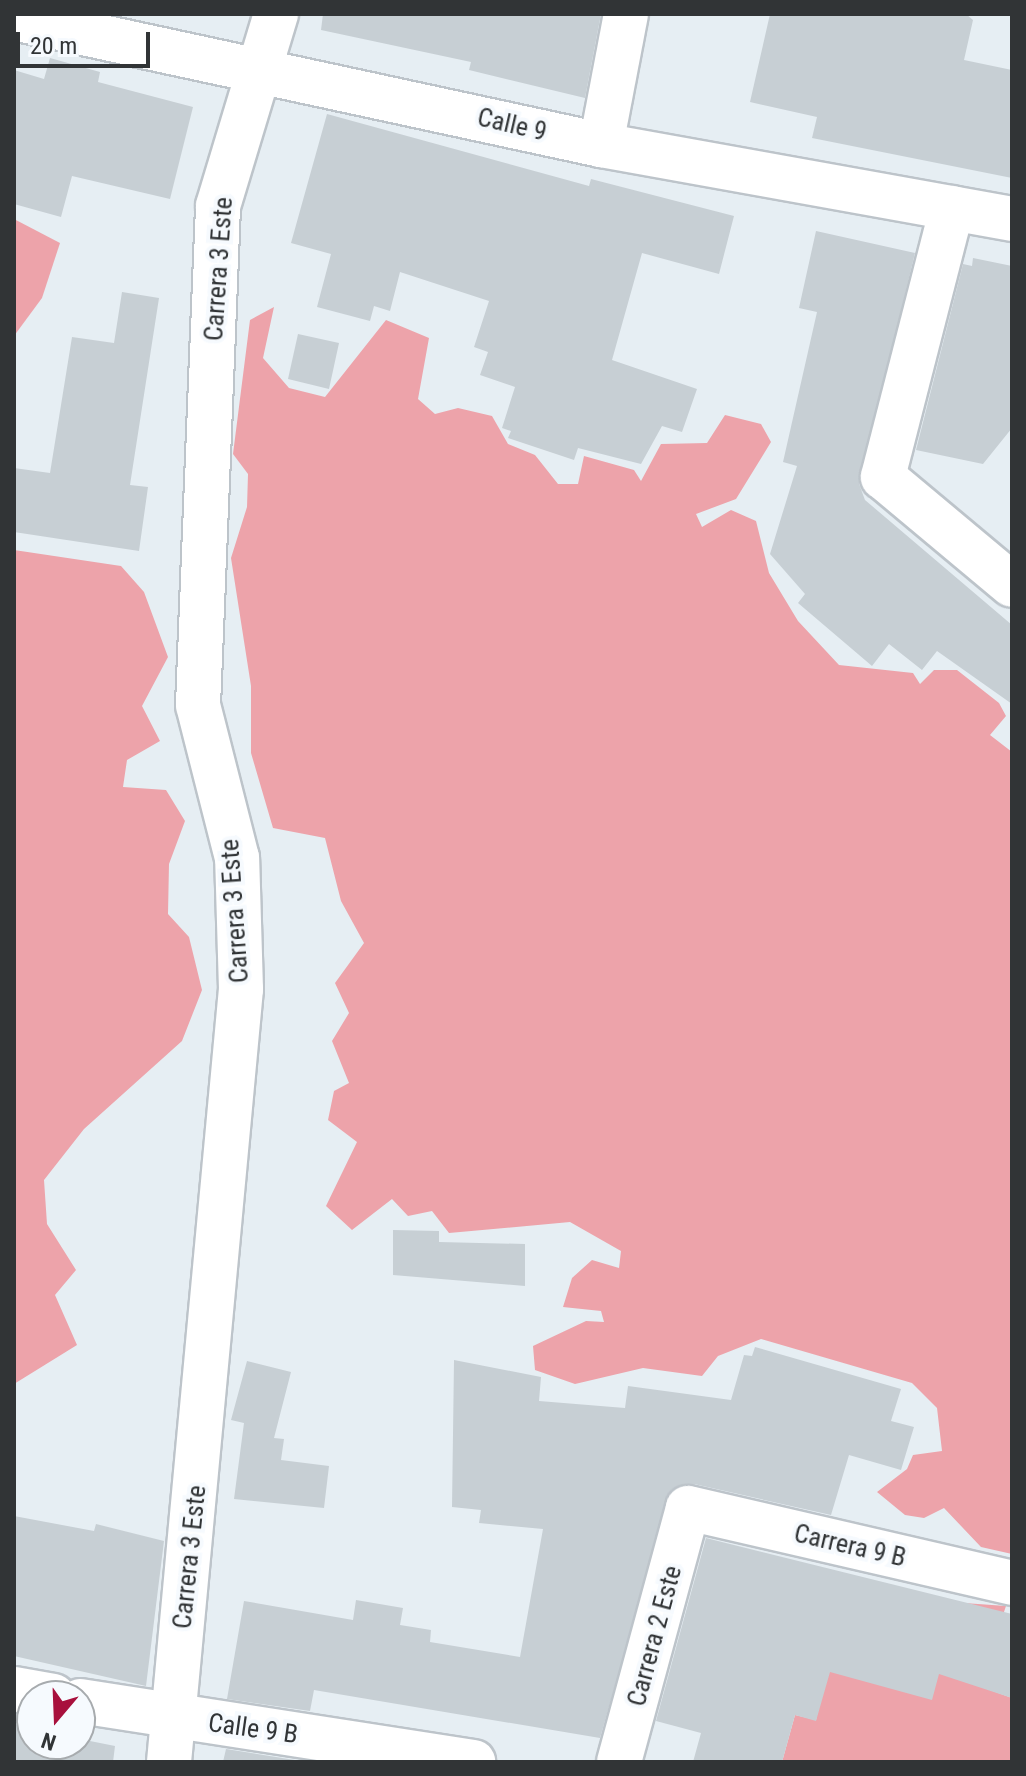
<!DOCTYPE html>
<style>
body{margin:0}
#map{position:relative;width:1026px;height:1776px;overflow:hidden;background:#e6eef3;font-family:"Roboto Condensed",sans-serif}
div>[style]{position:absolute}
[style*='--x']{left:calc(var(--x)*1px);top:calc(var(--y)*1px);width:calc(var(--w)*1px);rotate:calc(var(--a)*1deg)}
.green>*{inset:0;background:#eda3aa}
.building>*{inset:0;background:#c7cfd4}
.roads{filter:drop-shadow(2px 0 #bdc4ca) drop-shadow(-2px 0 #bdc4ca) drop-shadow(0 2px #bdc4ca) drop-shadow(0 -2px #bdc4ca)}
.street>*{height:44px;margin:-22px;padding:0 22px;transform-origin:22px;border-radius:22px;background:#fff}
span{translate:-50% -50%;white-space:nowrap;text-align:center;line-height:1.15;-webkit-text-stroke:8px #f6fafe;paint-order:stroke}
.street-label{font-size:26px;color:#313436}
.frame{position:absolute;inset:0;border:16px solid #313436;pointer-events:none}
.north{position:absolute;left:16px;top:1680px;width:80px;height:80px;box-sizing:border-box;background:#f6fafe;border:2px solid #a7abae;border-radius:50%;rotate:199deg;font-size:22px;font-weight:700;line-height:32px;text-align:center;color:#313436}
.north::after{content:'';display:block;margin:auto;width:28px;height:36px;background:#a8103d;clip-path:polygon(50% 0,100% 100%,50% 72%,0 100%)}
.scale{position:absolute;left:16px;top:32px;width:134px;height:36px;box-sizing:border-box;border:4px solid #313436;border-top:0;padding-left:10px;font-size:24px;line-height:28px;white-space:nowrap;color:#313436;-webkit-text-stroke:6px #f6fafe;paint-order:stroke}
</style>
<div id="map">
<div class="green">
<div style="clip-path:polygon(14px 219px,60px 243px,42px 298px,14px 336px)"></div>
<div style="clip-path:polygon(274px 307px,263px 358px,289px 388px,325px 397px,386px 320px,429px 338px,418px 399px,435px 414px,458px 408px,492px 416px,508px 444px,535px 455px,558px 484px,578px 484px,584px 456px,634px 470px,641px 481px,661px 444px,707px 443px,725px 415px,761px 424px,771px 442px,736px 499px,696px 514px,702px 527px,731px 510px,756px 521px,769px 573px,798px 621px,839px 665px,913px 673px,920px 684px,934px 670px,957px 670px,999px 703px,1006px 716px,990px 735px,1012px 752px,1012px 1554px,981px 1547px,944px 1508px,924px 1518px,905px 1515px,877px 1492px,907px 1469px,913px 1455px,942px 1451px,937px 1408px,912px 1383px,761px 1339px,718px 1356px,702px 1376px,643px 1368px,575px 1384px,535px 1370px,533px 1346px,586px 1321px,604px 1322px,601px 1311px,563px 1307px,572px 1278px,592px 1260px,619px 1268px,621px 1251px,570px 1222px,449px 1233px,432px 1211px,408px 1216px,392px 1199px,352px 1230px,326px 1206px,357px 1142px,328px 1120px,334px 1091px,349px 1083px,332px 1041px,349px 1013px,335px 983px,364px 943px,341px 901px,325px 838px,273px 828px,251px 753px,251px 686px,231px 558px,247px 507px,248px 474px,233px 454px,250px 320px)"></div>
<div style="clip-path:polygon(14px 550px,121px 566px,144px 592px,168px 657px,142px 706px,160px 741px,127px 760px,123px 787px,166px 790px,185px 821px,169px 864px,168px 914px,189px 937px,202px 990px,182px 1041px,84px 1129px,44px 1180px,47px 1224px,76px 1270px,55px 1295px,77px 1345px,14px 1384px)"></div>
<div style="clip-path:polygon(964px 1603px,1006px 1606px,979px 1686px,1012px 1698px,1012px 1762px,782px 1762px,795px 1715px,816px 1720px,837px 1623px,943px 1657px)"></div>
</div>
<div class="building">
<div style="clip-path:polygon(323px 14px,601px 14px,585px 98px,469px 70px,471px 62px,321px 30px)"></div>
<div style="clip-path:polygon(770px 14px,966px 14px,973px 20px,964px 60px,1012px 70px,1012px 178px,812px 138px,817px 117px,750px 102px)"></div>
<div style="clip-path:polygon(50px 58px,100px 72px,98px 82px,193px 107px,170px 199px,72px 176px,61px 217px,14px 204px,14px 70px,44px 79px)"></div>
<div style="clip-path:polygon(327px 114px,589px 186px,591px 179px,734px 216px,719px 274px,642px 253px,612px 360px,697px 389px,682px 432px,662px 426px,641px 464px,578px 448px,574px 460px,508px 438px,511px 431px,502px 428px,515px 387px,480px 375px,488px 352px,474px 347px,489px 301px,400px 272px,390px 311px,374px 306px,370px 321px,317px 307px,331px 254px,291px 243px)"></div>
<div style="clip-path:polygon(816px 231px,915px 253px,859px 484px,865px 500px,1012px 625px,1012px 704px,937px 651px,922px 670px,889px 644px,872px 666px,798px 603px,805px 594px,770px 554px,797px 466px,783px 462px,817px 312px,799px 308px)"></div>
<div style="clip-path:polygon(973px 258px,1012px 266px,1012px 428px,983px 464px,916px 450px,963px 264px,972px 266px)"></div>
<div style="clip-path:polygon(122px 292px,159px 298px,130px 485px,148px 487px,139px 551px,14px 532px,14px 468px,50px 473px,72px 337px,114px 343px)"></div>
<div style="clip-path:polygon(298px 334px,339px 343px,329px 389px,288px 379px)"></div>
<div style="clip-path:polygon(393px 1230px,439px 1231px,439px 1242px,525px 1244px,525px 1286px,393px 1275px)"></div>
<div style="clip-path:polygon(755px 1347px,901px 1389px,891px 1421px,914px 1427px,901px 1470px,849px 1455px,831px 1515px,694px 1484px,671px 1490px,600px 1738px,314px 1690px,310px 1711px,227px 1699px,244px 1601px,353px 1620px,356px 1600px,403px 1608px,400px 1625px,431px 1630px,430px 1642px,520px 1657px,543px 1529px,479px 1523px,481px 1510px,452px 1507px,454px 1360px,541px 1377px,539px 1401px,625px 1408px,628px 1386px,731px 1400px,744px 1355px,752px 1356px)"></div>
<div style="clip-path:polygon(247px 1361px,291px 1372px,274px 1438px,284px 1439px,281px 1460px,329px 1466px,324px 1508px,234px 1499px,244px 1423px,231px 1420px)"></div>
<div style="clip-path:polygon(14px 1516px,94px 1531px,96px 1524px,164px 1541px,146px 1686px,14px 1656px)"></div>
<div style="clip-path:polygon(706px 1538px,1012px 1614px,1012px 1698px,939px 1674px,932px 1700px,830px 1672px,816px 1721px,795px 1715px,782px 1762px,693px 1762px,701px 1733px,656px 1721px)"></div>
<div style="clip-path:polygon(14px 1724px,32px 1728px,32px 1744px,80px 1739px,115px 1746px,113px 1762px,14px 1762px)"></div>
<div style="clip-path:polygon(226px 1749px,301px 1761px,223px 1762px)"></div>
</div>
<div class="roads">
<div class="street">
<div style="--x:14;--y:18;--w:601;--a:12.21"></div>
<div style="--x:601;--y:145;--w:418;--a:10.2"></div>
<div style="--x:601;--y:145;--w:133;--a:-79.2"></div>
<div style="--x:952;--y:208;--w:278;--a:104.4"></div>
<div style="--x:883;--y:477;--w:168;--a:39.9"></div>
<div style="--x:14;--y:1689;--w:40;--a:10"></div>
<div style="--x:80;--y:1701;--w:398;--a:8.8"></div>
<div style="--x:169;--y:1762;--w:776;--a:-84.68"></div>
<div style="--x:241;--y:989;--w:131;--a:-91.7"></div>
<div style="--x:237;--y:858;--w:158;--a:-104.3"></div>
<div style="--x:198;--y:705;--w:499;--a:-87.7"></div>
<div style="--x:218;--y:206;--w:201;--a:-73.2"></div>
<div style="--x:619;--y:1762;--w:263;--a:-74.8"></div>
<div style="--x:688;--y:1508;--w:333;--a:13"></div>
</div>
</div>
<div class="street-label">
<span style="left:512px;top:125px;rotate:13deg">Calle 9</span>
<span style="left:219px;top:269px;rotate:-86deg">Carrera 3 Este</span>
<span style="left:235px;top:911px;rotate:-94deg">Carrera 3 Este</span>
<span style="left:850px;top:1546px;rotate:13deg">Carrera 9 B</span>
<span style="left:190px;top:1557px;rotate:-84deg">Carrera 3 Este</span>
<span style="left:655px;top:1636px;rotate:-75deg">Carrera 2 Este</span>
<span style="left:253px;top:1729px;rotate:8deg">Calle 9 B</span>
</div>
<div class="frame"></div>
<div class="north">N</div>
<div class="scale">20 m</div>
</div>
